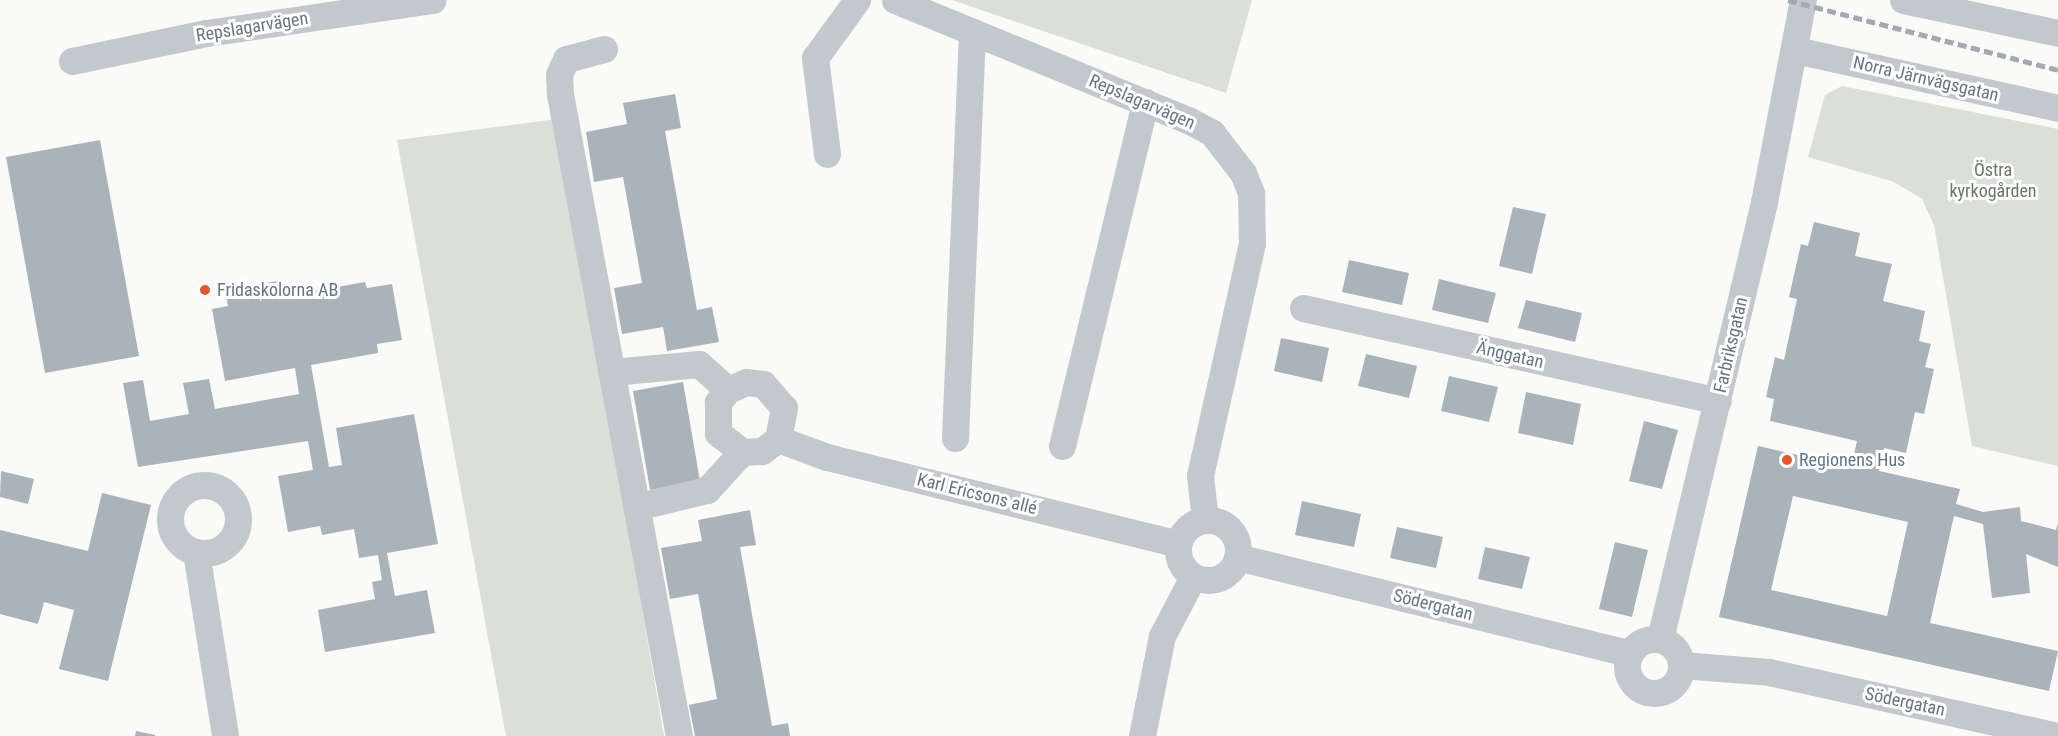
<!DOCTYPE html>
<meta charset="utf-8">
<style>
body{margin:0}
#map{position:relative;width:2058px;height:736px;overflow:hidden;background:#fafaf8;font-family:"Roboto Condensed",sans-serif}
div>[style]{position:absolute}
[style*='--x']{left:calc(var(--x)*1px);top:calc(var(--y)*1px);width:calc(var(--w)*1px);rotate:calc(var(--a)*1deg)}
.green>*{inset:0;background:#dadfd7}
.building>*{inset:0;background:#aab3b9}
.minor>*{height:27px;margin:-13.5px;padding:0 13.5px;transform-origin:13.5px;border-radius:13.5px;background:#c3c8cc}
.minor>.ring{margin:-13.5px;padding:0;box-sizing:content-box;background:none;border:27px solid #c3c8cc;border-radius:50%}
.rail>*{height:4.5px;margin-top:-2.25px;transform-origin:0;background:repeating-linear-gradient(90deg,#a2aab0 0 9px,transparent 0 13.5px)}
.dots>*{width:16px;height:16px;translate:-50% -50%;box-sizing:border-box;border:3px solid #fff;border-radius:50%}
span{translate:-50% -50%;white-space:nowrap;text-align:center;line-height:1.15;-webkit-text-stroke:6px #fff;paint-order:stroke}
.street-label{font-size:18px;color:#657683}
.park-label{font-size:18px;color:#687a64}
.poi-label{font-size:18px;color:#657683}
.left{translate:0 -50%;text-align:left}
</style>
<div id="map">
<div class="green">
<div style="clip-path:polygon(952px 0,1252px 0,1226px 93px)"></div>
<div style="clip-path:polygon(1842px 86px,2058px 129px,2058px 466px,1972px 446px,1934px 225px,1922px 199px,1894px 182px,1808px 157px,1825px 95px)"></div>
<div style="clip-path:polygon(557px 119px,664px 736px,506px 736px,397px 140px)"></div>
</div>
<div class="building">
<div style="clip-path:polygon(675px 94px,681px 128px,665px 131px,697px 310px,712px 307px,719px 342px,667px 351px,663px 327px,622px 334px,614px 288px,642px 283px,623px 177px,594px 182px,586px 132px,627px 124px,623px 103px)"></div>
<div style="clip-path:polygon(100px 140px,139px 356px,45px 373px,6px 157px)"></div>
<div style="clip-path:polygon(1513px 207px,1546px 214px,1532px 274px,1499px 266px)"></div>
<div style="clip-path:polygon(evenodd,1814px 222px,1860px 233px,1855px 256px,1892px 264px,1883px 301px,1925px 311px,1919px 341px,1931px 344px,1925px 367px,1934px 369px,1924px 414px,1915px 412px,1906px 453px,1884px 448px,1879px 471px,1960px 489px,1956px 504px,1983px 512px,2020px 507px,2021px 521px,2056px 530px,2058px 523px,2058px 567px,2026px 554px,2030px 593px,1992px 598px,1983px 524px,1954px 516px,1930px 623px,2058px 651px,2049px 691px,1719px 617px,1758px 446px,1851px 467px,1857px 441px,1770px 421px,1774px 399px,1766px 397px,1775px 357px,1784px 360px,1797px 299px,1789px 297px,1801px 244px,1808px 246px,1814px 222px,1793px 496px,1908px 522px,1887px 616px,1771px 590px,1793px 496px)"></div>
<div style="clip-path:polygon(1349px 260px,1409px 273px,1402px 305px,1342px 292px)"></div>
<div style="clip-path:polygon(1439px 279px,1496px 293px,1488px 323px,1432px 310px)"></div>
<div style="clip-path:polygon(283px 280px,286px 296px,365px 282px,367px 288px,392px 284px,402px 340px,377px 344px,378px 353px,311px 365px,329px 467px,342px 465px,336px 428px,414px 414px,438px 544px,387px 553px,395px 596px,427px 590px,435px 633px,325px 652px,318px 610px,375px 599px,372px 582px,382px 580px,378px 555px,359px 558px,354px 529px,322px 535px,320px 526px,288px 532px,278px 476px,313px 470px,308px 441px,138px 467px,123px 383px,143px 380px,150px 421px,189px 414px,183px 383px,209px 379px,215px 409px,299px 394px,295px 368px,225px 381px,212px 309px,228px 306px,225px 290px)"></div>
<div style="clip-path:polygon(1526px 300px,1582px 313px,1575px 342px,1518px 328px)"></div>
<div style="clip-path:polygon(1281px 338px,1329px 348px,1322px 382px,1274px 371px)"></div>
<div style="clip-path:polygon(1366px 354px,1417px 366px,1409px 398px,1358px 386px)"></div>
<div style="clip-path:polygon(1449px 376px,1498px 387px,1489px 422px,1441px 411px)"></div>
<div style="clip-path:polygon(683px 382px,700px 481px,650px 490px,633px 391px)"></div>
<div style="clip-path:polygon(1526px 392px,1581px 404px,1573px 445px,1518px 433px)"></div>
<div style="clip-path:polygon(1644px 421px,1678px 430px,1662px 489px,1629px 481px)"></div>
<div style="clip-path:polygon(1px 471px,34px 479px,28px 504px,0 497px)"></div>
<div style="clip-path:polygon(102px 493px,151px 505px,108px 681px,59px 669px,74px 610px,44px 602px,38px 624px,0 614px,0 530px,88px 551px)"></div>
<div style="clip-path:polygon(1302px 501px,1361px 514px,1354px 547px,1295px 535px)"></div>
<div style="clip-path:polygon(750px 510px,756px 545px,740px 547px,772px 726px,788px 723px,790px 736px,695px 736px,689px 705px,717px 699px,698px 594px,670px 599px,661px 548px,702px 541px,698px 520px)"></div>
<div style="clip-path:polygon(1397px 527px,1443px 537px,1436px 568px,1390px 558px)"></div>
<div style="clip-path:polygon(1615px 542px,1648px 550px,1632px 617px,1599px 609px)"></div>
<div style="clip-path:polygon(1485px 547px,1530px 557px,1522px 589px,1478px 579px)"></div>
<div style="clip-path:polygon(136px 731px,155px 735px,155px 736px,135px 736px)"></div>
</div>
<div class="minor">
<div style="--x:895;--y:0;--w:317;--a:22.3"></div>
<div style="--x:1188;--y:120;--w:27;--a:28"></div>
<div style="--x:1212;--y:133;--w:51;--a:52.2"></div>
<div style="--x:1243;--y:173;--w:22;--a:68"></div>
<div style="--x:1251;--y:193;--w:50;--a:88.9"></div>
<div style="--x:1252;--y:243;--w:238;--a:102.6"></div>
<div style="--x:1200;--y:475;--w:45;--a:83.7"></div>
<div style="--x:1903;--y:0;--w:158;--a:12"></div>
<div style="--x:604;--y:49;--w:39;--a:165"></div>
<div style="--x:566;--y:59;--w:17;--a:114"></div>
<div style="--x:559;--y:75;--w:19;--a:87"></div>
<div style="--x:560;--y:94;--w:653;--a:79.5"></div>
<div style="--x:1795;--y:50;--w:269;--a:12.4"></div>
<div style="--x:72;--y:61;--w:137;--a:-11.8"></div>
<div style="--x:206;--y:33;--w:229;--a:-8.3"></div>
<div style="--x:827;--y:154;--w:97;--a:-97.1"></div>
<div style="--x:815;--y:58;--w:72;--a:-54.1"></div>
<div style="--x:1303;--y:308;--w:425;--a:12.6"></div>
<div style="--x:612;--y:372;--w:87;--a:-5.3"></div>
<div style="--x:699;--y:364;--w:39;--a:42"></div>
<div style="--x:955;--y:438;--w:407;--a:-87.6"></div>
<div style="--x:778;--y:439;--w:52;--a:20.2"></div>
<div style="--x:827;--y:457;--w:362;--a:13.9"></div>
<div style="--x:1062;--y:446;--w:354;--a:-76.4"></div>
<div class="ring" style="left:170px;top:485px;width:41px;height:41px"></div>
<div style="--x:636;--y:507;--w:73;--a:-13.5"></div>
<div style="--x:707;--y:490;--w:52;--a:-47.4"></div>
<div style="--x:742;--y:452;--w:20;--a:-3"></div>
<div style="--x:762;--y:451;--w:20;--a:-37"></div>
<div style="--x:778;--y:439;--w:32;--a:-79"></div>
<div style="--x:784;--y:408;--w:32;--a:-131"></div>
<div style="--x:763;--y:384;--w:17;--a:-173"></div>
<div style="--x:746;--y:382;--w:20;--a:156"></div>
<div style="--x:728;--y:390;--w:16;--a:130"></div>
<div style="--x:718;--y:402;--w:31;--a:90"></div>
<div style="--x:718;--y:433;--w:31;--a:38"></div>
<div class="ring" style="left:1178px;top:520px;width:33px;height:33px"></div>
<div style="--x:196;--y:552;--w:186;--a:81"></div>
<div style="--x:1237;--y:557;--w:404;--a:13.8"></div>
<div class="ring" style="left:1627px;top:639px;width:27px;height:27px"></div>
<div style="--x:1660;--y:639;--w:449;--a:-76.6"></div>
<div style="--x:1764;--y:202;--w:206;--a:-79.1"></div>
<div style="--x:1681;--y:665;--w:88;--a:4.5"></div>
<div style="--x:1769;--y:672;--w:295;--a:12.5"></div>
<div style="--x:1142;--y:736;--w:102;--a:-78.7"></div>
<div style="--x:1162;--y:636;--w:67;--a:-62.3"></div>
</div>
<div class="rail">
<div style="--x:1788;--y:0;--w:279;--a:14.5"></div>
</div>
<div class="dots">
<div style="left:205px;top:290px;background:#e4572e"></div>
<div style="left:1787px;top:460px;background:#e4572e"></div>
</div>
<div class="street-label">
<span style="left:252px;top:27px;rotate:-9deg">Repslagarvägen</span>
<span style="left:1926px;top:79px;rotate:13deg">Norra Järnvägsgatan</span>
<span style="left:1142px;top:102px;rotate:23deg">Repslagarvägen</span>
<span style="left:1731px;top:345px;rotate:-77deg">Farbriksgatan</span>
<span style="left:1510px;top:355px;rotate:13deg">Änggatan</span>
<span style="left:977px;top:494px;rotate:14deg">Karl Ericsons allé</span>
<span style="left:1433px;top:605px;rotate:14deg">Södergatan</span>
<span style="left:1905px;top:702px;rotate:12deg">Södergatan</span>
</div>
<div class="park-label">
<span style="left:1993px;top:181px">Östra<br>kyrkogården</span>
</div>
<div class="poi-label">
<span class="left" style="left:217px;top:290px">Fridaskolorna AB</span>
<span class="left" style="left:1799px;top:460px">Regionens Hus</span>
</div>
</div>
